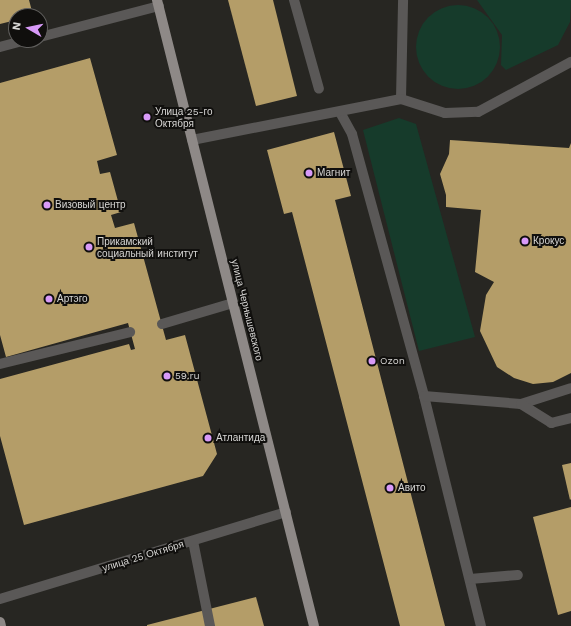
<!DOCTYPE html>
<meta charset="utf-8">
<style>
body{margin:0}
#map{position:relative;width:571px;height:626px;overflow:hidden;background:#272622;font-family:"Work Sans",sans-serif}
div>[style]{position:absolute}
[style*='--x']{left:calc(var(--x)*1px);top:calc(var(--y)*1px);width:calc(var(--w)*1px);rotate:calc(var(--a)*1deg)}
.green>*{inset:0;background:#163b2b}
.round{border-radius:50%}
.building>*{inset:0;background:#b49d68}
.lane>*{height:10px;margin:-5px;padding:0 5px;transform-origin:5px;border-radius:5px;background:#5a5857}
.street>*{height:10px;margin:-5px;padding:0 5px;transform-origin:5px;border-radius:5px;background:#5a5857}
.primary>*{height:10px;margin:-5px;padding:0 5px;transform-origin:5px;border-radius:5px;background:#8e8987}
.dots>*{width:11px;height:11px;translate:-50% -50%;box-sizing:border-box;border:2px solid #100f0d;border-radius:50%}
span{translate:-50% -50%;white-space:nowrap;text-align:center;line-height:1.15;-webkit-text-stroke:4px #100f0d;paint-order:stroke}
.poi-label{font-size:10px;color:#d8d7d5}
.left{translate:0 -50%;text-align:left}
.street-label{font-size:10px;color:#d8d7d5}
.north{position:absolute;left:8px;top:8px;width:40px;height:40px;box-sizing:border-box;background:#100f0d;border:1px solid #605f5d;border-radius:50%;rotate:279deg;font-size:11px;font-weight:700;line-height:16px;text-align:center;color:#d8d7d5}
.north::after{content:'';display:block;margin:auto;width:14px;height:18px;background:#d89af8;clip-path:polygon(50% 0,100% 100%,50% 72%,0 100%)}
</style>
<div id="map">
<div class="green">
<div style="clip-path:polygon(477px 0,571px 0,570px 22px,558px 45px,506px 70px,501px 65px,502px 35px)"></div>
<div class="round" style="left:416px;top:5px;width:84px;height:84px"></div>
<div style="clip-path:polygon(399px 118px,416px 124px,475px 337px,419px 351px,363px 130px)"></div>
</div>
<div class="building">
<div style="clip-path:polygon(0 0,29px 0,33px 15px,16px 16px,16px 20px,0 24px)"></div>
<div style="clip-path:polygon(228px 0,273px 0,297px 96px,256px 106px)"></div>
<div style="clip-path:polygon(90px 58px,117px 155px,97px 161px,100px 174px,110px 172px,121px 212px,111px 215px,115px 228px,134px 223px,166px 340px,185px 335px,217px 454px,203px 476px,24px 525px,0 436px,0 379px,129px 344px,131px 350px,135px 349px,128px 323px,6px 357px,0 335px,0 83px)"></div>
<div style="clip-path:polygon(334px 132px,351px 196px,335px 200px,445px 626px,400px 626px,292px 212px,284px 214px,267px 150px)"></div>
<div style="clip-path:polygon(450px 140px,569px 148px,571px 143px,571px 373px,553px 382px,533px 384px,514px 378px,497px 367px,480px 331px,486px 295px,494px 282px,475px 272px,481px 210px,446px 207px,446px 195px,440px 174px,449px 154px)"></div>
<div style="clip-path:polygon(571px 463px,571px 499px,570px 500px,562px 465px)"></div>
<div style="clip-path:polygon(571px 507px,571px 611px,558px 615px,533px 517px)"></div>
<div style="clip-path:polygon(256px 597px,264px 626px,147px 626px,147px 625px)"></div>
</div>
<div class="lane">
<div style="--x:294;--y:0;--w:92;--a:74.3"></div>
<div style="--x:40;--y:37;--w:123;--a:-14.6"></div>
<div style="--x:0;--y:47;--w:27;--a:-15"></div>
<div style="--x:401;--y:99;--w:99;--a:-88.8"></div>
<div style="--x:341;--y:114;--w:23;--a:61"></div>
<div style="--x:352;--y:134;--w:272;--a:74.6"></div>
<div style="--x:424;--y:396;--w:237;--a:76.1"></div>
<div style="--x:192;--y:140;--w:213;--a:-11.1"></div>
<div style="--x:401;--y:99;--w:46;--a:17.7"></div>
<div style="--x:445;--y:113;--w:33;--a:-2"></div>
<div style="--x:478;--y:112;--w:106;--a:-28.3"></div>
<div style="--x:162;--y:324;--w:74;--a:-16.5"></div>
<div style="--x:0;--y:364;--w:134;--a:-13.8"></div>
<div style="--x:424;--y:396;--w:97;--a:4.7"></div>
<div style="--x:521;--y:404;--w:52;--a:-17.7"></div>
<div style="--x:521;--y:404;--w:36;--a:32"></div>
<div style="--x:551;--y:423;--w:21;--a:-14"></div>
<div style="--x:193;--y:541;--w:87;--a:78.7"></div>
<div style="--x:470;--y:579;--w:48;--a:-4.8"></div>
</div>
<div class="street">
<div style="--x:0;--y:599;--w:299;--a:-16.9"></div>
</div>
<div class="primary">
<div style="--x:157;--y:0;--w:645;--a:75.92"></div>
<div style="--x:0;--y:622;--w:4;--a:76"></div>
</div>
<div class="dots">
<div style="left:147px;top:117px;background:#d89af8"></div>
<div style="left:309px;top:173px;background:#d89af8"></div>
<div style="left:47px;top:205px;background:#d89af8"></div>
<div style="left:525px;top:241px;background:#d89af8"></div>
<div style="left:89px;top:247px;background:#d89af8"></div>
<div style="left:49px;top:299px;background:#d89af8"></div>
<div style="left:372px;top:361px;background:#d89af8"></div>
<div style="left:167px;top:376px;background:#d89af8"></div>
<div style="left:208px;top:438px;background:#d89af8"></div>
<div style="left:390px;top:488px;background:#d89af8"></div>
</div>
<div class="poi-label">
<span class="left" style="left:155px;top:117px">Улица 25-го<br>Октября</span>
<span class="left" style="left:317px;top:173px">Магнит</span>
<span class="left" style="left:55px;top:205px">Визовый центр</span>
<span class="left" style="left:97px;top:247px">Прикамский<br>социальный институт</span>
<span class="left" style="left:533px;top:241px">Крокус</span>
<span class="left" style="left:57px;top:299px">Артэго</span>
<span class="left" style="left:380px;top:361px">Ozon</span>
<span class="left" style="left:175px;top:376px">59.ru</span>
<span class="left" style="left:216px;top:438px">Атлантида</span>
<span class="left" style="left:398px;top:488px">Авито</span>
</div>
<div class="street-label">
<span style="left:247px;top:310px;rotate:76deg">улица Чернышевского</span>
<span style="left:143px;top:556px;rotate:-17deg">улица 25 Октября</span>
</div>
<div class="north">N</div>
</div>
